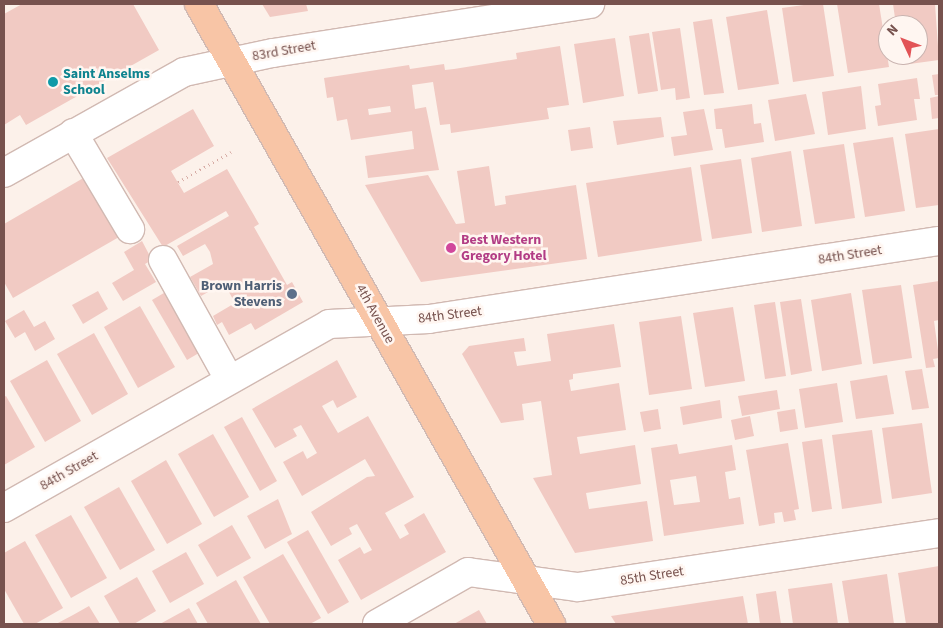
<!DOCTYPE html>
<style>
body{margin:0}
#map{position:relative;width:943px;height:628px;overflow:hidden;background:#fcf1ea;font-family:"Source Sans 3",sans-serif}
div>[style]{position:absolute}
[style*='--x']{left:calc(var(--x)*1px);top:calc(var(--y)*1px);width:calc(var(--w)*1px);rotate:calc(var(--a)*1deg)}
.building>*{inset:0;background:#f1cac3}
.path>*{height:3px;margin-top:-1.5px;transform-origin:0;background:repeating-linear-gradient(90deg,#d7aca5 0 1px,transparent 0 5px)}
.roads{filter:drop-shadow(1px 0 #d1b9b2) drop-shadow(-1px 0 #d1b9b2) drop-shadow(0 1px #d1b9b2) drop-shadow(0 -1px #d1b9b2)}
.minor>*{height:28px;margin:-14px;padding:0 14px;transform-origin:14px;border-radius:14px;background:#fff}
.major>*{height:28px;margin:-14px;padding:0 14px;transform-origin:14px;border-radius:14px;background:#f8c5a6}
.dots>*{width:14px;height:14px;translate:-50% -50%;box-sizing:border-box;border:2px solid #fff6f1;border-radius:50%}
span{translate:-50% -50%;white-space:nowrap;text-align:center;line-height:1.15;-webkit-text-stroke:5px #fff6f1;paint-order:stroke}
.street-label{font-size:14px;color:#77524e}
.culture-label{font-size:14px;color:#0d838f;font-weight:700}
.left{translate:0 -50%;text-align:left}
.hotel-label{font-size:14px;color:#b23c85;font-weight:700}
.service-label{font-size:14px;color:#4e5e75;font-weight:700}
.right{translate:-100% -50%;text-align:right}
.frame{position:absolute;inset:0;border:5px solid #77524e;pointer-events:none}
.north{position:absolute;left:878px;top:15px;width:50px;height:50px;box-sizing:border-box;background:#fff6f1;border:1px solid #c9b4b0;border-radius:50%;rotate:313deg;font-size:14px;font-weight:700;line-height:20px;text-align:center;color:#77524e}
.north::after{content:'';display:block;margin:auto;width:18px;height:22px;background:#e25457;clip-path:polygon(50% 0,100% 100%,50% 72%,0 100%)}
</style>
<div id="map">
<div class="building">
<div style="clip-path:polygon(22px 4px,133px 4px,159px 50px,26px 125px,20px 115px,4px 125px,4px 14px)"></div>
<div style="clip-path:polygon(262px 4px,306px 4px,308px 11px,270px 17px)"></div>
<div style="clip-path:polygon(811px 4px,823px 4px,834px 76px,793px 82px,782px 8px)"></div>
<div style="clip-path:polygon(837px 4px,879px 4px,889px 67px,848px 73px)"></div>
<div style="clip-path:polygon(893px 4px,935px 4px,939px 60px,902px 65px,900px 55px,918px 55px,918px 25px,896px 25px)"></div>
<div style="clip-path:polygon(767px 10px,779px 84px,738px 90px,726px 17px)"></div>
<div style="clip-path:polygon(712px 19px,724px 93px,704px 95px,693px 22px)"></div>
<div style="clip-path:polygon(680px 28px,690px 98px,676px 100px,675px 88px,661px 90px,652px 32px)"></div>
<div style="clip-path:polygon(649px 33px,658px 91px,638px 94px,629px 36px)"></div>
<div style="clip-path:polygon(615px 38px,624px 96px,583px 103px,574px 44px)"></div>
<div style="clip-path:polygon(evenodd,560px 46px,569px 105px,547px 108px,549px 119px,451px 133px,450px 124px,440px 125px,433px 82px,412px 85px,415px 109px,426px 107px,439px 170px,368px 178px,365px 156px,414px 149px,412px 131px,351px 140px,347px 119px,337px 121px,333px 97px,327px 98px,324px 78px,409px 65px,410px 69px,444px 64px,445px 70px,454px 69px,517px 59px,516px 53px,560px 46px,390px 106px,391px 112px,369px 115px,368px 109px,390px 106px)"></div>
<div style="clip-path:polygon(939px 74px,939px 95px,935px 95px,932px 75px)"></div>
<div style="clip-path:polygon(917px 78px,920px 99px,914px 99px,917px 120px,878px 126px,875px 106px,881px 105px,878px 84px)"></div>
<div style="clip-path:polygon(861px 86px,866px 129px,828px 135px,822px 92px)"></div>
<div style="clip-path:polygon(806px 94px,815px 134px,775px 141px,768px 100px)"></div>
<div style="clip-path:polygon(939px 96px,939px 118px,932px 119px,930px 98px)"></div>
<div style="clip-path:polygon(752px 104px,754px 124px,761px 123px,764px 142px,725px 148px,722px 129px,716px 129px,714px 109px)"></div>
<div style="clip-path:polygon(193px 109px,214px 146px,171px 171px,184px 193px,227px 169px,259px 224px,254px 227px,287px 285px,292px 282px,303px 302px,255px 330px,251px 323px,229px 335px,222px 322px,217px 325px,213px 316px,235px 303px,224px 283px,201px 296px,190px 277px,213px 264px,210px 252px,205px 244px,183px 256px,177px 246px,229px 216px,226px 211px,163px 247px,107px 158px)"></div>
<div style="clip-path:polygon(704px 109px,713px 150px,674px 156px,671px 137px,687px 135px,683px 112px)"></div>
<div style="clip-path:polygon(661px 117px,664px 137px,617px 145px,613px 121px)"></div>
<div style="clip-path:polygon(590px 127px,593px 148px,571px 151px,568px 130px)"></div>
<div style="clip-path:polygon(939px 129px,939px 205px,916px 208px,905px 134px)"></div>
<div style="clip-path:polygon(893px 137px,905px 211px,865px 217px,853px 143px)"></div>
<div style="clip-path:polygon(844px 144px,855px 218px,815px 224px,803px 150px)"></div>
<div style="clip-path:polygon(791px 151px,802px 226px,762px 232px,751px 158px)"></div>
<div style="clip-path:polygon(741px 159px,752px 233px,712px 239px,700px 165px)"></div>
<div style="clip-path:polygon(489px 166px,495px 206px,506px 204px,505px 196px,576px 185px,587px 259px,421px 282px,365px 185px,428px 175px,456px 224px,465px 223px,457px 171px)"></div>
<div style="clip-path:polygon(691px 167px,702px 241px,598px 257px,586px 183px)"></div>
<div style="clip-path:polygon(92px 173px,126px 233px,13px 298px,4px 282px,4px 224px)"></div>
<div style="clip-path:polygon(142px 241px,152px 260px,145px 264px,156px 282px,123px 301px,112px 283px,134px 270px,124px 252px)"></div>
<div style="clip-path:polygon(939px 281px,939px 320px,934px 321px,939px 358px,933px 359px,935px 367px,926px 368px,913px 285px)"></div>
<div style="clip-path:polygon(901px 285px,912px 358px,873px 364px,862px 290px)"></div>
<div style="clip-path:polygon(169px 290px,204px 350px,187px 360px,152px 300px)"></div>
<div style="clip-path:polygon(98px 291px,108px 309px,83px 324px,72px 305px)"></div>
<div style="clip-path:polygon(851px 293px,862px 364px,822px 371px,811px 300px)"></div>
<div style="clip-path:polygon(801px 299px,812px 371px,791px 375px,780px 302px)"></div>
<div style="clip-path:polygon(775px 302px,786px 376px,765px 379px,754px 305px)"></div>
<div style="clip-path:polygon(140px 306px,175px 367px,138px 388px,104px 327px)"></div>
<div style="clip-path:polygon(733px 307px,745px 381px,705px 387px,693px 313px)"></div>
<div style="clip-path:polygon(24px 310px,34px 327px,45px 321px,55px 339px,35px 351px,25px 332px,15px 338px,5px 321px)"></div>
<div style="clip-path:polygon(681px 316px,692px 389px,649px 395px,639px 322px)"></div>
<div style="clip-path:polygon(614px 324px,621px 367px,573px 374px,573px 379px,569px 380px,571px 391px,619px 383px,626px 430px,577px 437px,580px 454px,635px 445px,641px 484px,586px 493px,589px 509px,647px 501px,653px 541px,575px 553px,533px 478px,552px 475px,541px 401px,522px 404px,524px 420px,501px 423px,462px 354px,469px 346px,524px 338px,526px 351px,514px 352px,517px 366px,551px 361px,547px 334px)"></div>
<div style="clip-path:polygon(94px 333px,128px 394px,92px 415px,57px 354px)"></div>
<div style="clip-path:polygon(47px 360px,81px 421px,45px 442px,10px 381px)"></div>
<div style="clip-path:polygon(337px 360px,357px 397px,337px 408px,333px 400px,322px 406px,338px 433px,368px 416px,414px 497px,385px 513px,400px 539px,409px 534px,404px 525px,424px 513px,446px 552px,361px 600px,338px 560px,360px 547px,364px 554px,372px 550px,357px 524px,349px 528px,352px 534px,331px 546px,311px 512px,367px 477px,375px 476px,365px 459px,302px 496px,283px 462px,303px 451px,307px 459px,317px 453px,301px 425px,293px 429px,297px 436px,275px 448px,252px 409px)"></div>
<div style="clip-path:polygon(922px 369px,929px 408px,912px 410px,905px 371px)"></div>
<div style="clip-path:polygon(887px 375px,894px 414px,856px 419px,850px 381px)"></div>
<div style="clip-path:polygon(837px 383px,843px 422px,805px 428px,799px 389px)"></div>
<div style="clip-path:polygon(777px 390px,780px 409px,742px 416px,738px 396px)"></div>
<div style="clip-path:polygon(6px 396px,35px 447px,4px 465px,4px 397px)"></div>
<div style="clip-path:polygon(720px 400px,722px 418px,683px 425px,680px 407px)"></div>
<div style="clip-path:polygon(658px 409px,661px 429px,644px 432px,640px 412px)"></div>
<div style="clip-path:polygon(795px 409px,798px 429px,780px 432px,777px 412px)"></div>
<div style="clip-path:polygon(750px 416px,754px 436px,735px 440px,731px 420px)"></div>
<div style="clip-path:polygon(242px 417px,277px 481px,260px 491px,224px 427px)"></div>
<div style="clip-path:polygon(922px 423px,932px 493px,892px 499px,882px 428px)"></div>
<div style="clip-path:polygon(872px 430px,882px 503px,842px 509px,832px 435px)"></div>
<div style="clip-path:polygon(213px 434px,249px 497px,214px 517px,178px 454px)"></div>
<div style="clip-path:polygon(822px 439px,832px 509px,812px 512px,802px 442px)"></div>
<div style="clip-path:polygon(788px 443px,799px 509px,794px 510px,796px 520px,784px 522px,782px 512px,774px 513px,775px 523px,759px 526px,746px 450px)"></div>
<div style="clip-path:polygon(evenodd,677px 444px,679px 454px,732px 445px,736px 470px,725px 472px,729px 499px,740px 497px,744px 524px,664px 536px,651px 448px,677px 444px,696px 476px,700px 502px,674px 505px,670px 480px,696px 476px)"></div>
<div style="clip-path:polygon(166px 460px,202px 524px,167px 544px,131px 481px)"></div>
<div style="clip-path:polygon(119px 487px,155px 550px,120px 570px,84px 507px)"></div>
<div style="clip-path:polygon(278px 499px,292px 534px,265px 549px,247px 516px)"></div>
<div style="clip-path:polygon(71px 515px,107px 578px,71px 598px,35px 535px)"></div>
<div style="clip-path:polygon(232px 525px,251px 558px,217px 577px,198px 545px)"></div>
<div style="clip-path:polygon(308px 530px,349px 602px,328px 614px,287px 542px)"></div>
<div style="clip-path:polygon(25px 541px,63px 608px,35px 624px,24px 624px,4px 589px,4px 553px)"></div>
<div style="clip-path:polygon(186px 552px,204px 584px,170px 603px,152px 571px)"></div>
<div style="clip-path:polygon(283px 554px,321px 618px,310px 624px,270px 624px,243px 577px)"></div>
<div style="clip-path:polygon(939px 566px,939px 624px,906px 624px,898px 573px)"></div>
<div style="clip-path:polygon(887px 574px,894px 624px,849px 624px,842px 581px)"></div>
<div style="clip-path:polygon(137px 577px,156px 611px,134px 624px,120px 624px,104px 596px)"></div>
<div style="clip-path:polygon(236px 580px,261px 624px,208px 624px,196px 603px)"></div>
<div style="clip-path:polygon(832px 583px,838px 624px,793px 624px,788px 589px)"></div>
<div style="clip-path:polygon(776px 591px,781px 624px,760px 624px,756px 594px)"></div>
<div style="clip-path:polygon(743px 596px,748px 624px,616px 624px,611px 616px)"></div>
<div style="clip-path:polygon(89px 606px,100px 624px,56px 624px,73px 615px)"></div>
<div style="clip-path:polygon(189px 608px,198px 624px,160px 624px,169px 619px)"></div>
<div style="clip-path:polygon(479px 610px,487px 624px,454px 624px)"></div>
</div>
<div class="path">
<div style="--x:178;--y:182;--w:61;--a:-29.5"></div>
</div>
<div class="roads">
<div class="minor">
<div style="--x:73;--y:133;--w:112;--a:59.3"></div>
<div style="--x:4;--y:173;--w:206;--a:-29.3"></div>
<div style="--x:184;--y:72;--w:91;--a:-12.1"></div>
<div style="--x:273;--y:53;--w:321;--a:-8.8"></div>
<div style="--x:163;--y:260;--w:136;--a:61"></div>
<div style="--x:4;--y:508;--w:373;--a:-29.5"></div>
<div style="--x:329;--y:324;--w:100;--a:-2.9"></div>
<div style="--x:429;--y:319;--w:516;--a:-8.7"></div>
<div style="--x:377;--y:624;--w:105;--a:-29.7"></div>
<div style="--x:468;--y:572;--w:111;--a:7.8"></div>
<div style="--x:578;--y:587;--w:365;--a:-8.5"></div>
</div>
<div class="major">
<div style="--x:199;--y:4;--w:713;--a:60.41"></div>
</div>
</div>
<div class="dots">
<div style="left:53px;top:82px;background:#0f9aa8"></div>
<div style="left:451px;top:248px;background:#d1479c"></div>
<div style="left:292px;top:294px;background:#5c6f8a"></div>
</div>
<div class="street-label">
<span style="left:284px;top:51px;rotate:-10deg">83rd Street</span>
<span style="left:850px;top:255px;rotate:-9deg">84th Street</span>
<span style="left:375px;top:314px;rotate:61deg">4th Avenue</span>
<span style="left:450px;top:315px;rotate:-7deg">84th Street</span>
<span style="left:69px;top:471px;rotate:-30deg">84th Street</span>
<span style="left:652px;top:576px;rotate:-9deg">85th Street</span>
</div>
<div class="culture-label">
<span class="left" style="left:63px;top:82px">Saint Anselms<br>School</span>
</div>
<div class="hotel-label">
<span class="left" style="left:461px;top:248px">Best Western<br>Gregory Hotel</span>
</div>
<div class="service-label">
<span class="right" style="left:282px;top:294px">Brown Harris<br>Stevens</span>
</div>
<div class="frame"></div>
<div class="north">N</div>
</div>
